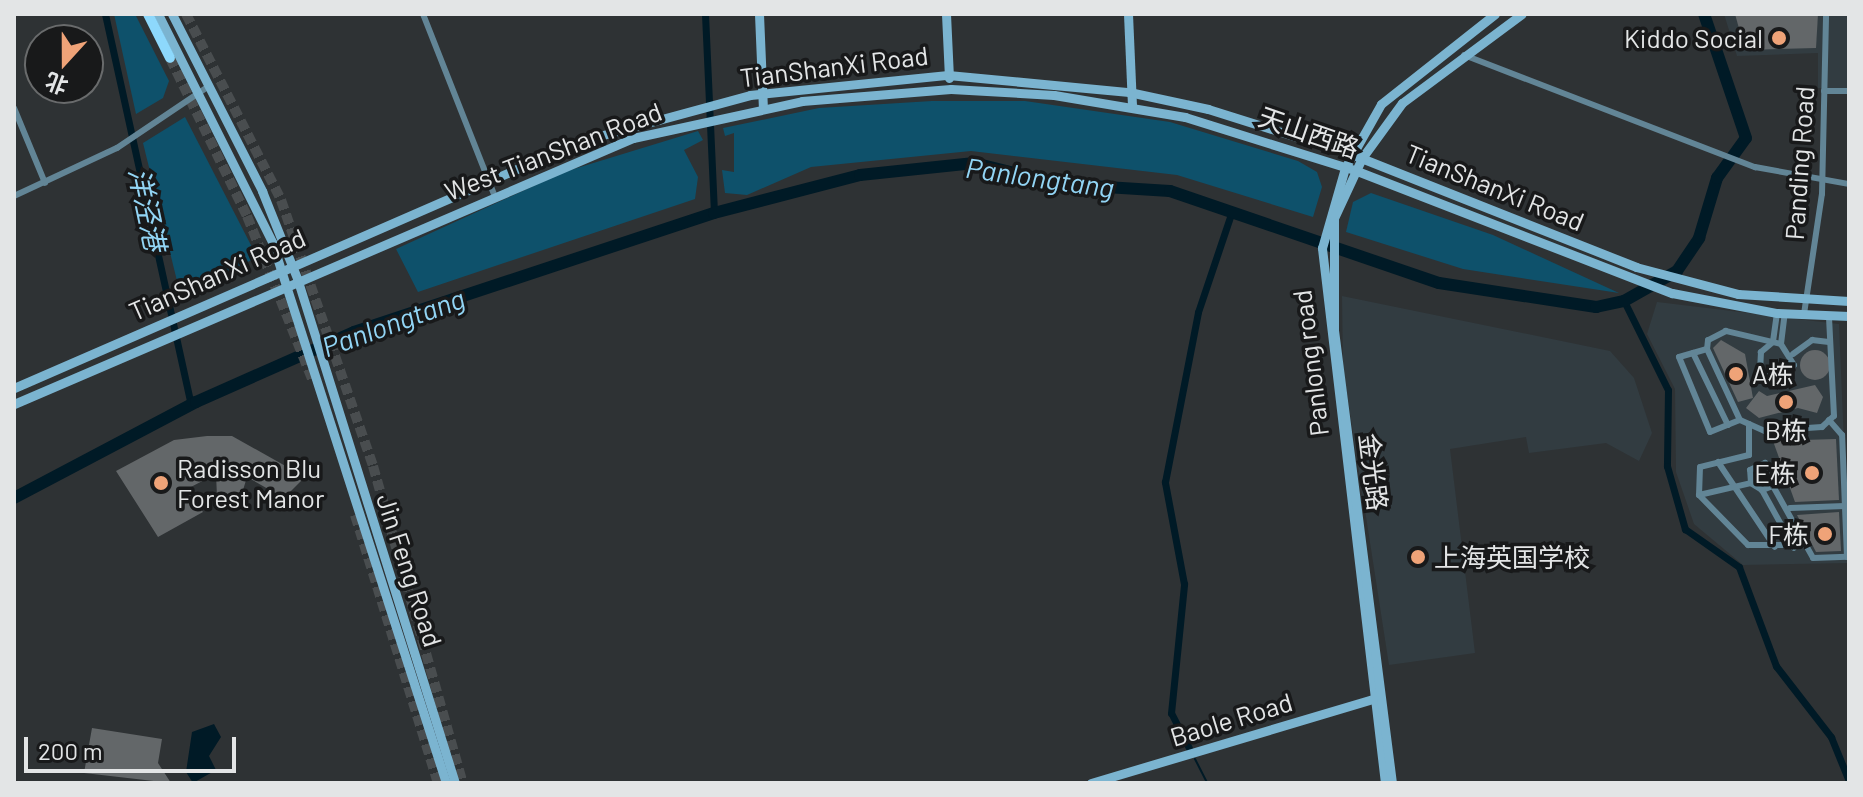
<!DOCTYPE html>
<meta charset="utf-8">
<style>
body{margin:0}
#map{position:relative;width:1863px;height:797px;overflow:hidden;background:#2e3234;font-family:Barlow,"Noto Sans SC",sans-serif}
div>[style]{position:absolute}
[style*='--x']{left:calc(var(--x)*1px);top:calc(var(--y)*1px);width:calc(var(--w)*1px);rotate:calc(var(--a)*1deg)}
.built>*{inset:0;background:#323c41}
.green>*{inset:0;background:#0e516b}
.water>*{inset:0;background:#001a26}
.stream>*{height:2px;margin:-1px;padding:0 1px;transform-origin:1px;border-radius:1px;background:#001a26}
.canal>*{height:7px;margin:-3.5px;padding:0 3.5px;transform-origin:3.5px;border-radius:3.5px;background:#001a26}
.river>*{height:12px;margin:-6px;padding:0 6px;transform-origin:6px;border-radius:6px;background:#001a26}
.building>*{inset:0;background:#636769}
.round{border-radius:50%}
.primary-tunnel>*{height:10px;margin-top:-5px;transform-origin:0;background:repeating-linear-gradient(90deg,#494d4f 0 10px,transparent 0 15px)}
.street>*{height:6px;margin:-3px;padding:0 3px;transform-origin:3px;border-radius:3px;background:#628596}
.secondary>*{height:9px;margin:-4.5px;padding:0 4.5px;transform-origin:4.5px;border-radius:4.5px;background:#7bb4d0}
.primary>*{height:10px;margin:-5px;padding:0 5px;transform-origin:5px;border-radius:5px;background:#8dd8fc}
.dots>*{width:22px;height:22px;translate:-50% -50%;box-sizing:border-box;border:4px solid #18191a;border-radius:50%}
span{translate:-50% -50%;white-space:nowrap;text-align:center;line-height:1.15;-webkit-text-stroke:7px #18191a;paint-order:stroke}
.poi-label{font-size:26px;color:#e3e5e6}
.right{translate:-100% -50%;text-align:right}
.left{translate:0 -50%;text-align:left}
.street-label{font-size:26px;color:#e3e5e6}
.water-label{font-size:28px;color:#92d5f5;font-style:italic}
.frame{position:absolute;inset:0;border:16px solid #e3e5e6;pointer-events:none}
.north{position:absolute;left:24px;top:24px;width:80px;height:80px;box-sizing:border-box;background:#18191a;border:2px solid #696b6c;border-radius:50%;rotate:201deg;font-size:22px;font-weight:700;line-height:32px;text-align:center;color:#e3e5e6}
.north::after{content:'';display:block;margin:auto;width:28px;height:36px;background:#efa378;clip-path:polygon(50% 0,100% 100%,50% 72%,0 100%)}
.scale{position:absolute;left:24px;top:737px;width:212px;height:36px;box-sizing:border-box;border:4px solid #e3e5e6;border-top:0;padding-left:10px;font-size:24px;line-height:28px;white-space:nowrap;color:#e3e5e6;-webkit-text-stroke:6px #18191a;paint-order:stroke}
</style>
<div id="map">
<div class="built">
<div style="clip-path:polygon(1724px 14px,1849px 14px,1849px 89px,1818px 88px,1818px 53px,1737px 56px)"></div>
<div style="clip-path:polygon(1342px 296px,1610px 351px,1634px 378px,1652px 433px,1639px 461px,1606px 443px,1529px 453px,1526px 437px,1450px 449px,1475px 653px,1389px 665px,1343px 368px)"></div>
<div style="clip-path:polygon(1657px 302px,1839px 324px,1849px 563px,1743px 565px,1694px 524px,1676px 472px,1675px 389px,1647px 334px)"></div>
</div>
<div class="green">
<div style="clip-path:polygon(114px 14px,135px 14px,169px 81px,163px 98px,136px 114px)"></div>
<div style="clip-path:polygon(932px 101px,1025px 101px,1170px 122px,1298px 161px,1317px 172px,1322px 187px,1313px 217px,1177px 175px,971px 151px,811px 167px,747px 195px,725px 193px,722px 170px,734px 172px,734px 133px,725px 136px,723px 128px,819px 108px)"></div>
<div style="clip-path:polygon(185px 117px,254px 251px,252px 260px,180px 293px,143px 143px)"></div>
<div style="clip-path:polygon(698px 131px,703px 140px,684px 150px,698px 177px,695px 199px,418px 292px,396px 249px,564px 172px)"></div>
<div style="clip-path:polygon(1371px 193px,1493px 235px,1619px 293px,1463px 269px,1346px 232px,1353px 202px)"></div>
</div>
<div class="water">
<div style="clip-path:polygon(214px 724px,221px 737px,209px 756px,216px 770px,193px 783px,186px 772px,192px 732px)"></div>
</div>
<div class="stream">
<div style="--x:1195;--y:759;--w:27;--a:63"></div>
</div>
<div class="canal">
<div style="--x:105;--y:14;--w:400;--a:77.6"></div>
<div style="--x:705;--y:14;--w:199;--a:87.4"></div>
<div style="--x:1624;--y:301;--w:99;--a:63.7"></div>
<div style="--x:1668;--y:390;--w:76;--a:90.8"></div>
<div style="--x:1667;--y:466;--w:66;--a:74.1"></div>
<div style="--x:1685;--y:529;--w:66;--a:35.1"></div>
<div style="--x:1739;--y:567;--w:106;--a:69.5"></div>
<div style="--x:1776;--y:666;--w:90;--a:52.2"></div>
<div style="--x:1831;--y:737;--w:48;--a:67.8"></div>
<div style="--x:1189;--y:748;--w:39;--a:-117"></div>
<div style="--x:1171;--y:713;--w:130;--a:-84.2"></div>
<div style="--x:1184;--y:584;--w:104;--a:-100.6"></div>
<div style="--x:1165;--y:482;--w:173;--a:-79"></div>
<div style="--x:1198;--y:312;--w:107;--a:-71.4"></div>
</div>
<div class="river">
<div style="--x:14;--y:498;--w:206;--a:-27.8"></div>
<div style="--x:196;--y:402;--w:173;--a:-23.9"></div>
<div style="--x:354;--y:332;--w:379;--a:-18.3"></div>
<div style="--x:714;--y:213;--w:151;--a:-14.6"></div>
<div style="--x:860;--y:175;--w:115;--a:-6"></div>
<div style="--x:974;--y:163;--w:87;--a:14"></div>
<div style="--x:1058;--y:184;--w:112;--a:3.6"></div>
<div style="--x:1170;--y:191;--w:284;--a:18.9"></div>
<div style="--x:1439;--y:283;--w:159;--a:8.7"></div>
<div style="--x:1596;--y:307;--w:29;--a:-12"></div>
<div style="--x:1624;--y:301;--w:61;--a:-29.5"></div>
<div style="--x:1677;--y:271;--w:40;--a:-56"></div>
<div style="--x:1699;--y:238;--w:63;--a:-73.3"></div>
<div style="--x:1717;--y:178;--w:49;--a:-54.1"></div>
<div style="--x:1746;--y:138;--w:131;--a:-108.7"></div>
</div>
<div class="building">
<div style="clip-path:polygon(1735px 14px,1818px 14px,1816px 48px,1745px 50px)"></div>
<div style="clip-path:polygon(1721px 340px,1745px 354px,1753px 398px,1738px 402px,1713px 348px)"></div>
<div class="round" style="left:1800px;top:350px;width:30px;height:30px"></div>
<div style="clip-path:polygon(1815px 385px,1823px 397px,1817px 413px,1798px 408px,1759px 418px,1746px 408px,1759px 391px,1767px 396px)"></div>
<div style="clip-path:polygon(207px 436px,232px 436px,305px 477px,284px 498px,247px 477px,240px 500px,217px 497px,216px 474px,187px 489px,203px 512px,158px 537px,116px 471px,174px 440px)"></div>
<div style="clip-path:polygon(1836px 439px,1839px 500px,1795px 502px,1773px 441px)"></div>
<div style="clip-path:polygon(1839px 512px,1841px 551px,1816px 552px,1797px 515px)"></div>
<div style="clip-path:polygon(92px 728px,162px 739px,158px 763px,171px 783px,84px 773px)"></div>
</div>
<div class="primary-tunnel">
<div style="--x:186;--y:14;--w:209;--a:62.9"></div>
<div style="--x:281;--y:200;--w:281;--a:70.9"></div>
<div style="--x:373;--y:466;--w:330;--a:74.2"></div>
<div style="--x:170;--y:58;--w:176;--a:64"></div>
<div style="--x:247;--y:216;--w:178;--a:68.2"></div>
<div style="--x:355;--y:515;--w:281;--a:72.8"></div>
</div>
<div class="street">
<div style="--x:423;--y:14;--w:193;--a:68.5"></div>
<div style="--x:1464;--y:55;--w:312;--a:21.1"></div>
<div style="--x:1755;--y:167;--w:96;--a:10.3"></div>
<div style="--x:1824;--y:91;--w:25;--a:0"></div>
<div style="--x:14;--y:108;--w:81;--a:67.5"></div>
<div style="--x:14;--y:196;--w:114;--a:-25"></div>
<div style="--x:117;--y:148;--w:111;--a:-34"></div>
<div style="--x:1777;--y:313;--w:29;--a:98"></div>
<div style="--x:1773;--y:342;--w:16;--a:140"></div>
<div style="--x:1761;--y:352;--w:18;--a:93"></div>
<div style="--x:1760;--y:370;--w:14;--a:39"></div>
<div style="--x:1771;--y:379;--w:15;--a:-4"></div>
<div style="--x:1786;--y:378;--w:15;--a:-58"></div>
<div style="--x:1794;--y:365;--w:25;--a:-122"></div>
<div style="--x:1781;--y:344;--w:31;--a:-83"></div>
<div style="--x:1804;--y:314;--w:121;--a:-81.5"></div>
<div style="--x:1822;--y:194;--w:180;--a:-88.7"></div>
<div style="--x:1781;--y:344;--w:57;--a:-166.7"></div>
<div style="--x:1726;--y:331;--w:20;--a:153"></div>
<div style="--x:1708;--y:340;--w:9;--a:96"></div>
<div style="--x:1707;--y:349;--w:78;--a:65.1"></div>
<div style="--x:1740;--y:420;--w:27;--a:24"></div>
<div style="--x:1765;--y:431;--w:57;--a:-4"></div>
<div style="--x:1822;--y:427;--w:16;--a:-43"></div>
<div style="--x:1834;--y:416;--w:99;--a:-92.9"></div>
<div style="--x:1707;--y:349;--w:29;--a:164"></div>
<div style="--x:1679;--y:357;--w:81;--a:67.5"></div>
<div style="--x:1710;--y:432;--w:32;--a:-22"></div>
<div style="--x:1693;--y:353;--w:80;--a:64.1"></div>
<div style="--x:1793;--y:354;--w:24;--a:-36"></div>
<div style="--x:1812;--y:340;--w:17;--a:7"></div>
<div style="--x:1749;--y:424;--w:31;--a:90"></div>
<div style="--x:1749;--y:455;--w:50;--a:166.2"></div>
<div style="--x:1700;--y:467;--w:28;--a:92"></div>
<div style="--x:1699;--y:495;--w:70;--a:45.6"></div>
<div style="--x:1748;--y:545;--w:59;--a:0"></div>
<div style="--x:1718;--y:462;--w:102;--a:56.2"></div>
<div style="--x:1765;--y:463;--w:13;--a:45"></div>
<div style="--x:1774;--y:472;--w:14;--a:94"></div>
<div style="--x:1773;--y:486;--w:12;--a:160"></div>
<div style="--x:1762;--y:490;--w:13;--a:-148"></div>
<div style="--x:1751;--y:483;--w:13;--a:-94"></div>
<div style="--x:1750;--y:470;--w:17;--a:-25"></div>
<div style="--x:1773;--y:486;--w:82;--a:60.9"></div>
<div style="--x:1813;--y:558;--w:34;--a:-2"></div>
<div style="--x:1847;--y:557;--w:122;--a:-92.3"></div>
<div style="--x:1842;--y:435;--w:20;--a:-131"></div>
<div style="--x:1762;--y:490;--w:66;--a:61.1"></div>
<div style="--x:1699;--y:495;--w:53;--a:-13"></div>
<div style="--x:1790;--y:508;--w:55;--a:-2.1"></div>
</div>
<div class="secondary">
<div style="--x:158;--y:14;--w:255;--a:63.4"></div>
<div style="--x:272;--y:242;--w:568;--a:72.17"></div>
<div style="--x:172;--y:14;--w:199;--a:63"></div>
<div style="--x:262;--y:191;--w:94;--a:68.1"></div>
<div style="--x:297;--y:278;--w:529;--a:72.63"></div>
<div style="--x:759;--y:14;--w:94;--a:87.6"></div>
<div style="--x:946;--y:14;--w:64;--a:87.3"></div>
<div style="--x:1128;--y:14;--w:92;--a:87.5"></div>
<div style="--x:14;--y:388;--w:618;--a:-23.54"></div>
<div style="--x:581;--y:141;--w:175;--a:-15.2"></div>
<div style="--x:750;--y:95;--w:199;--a:-5.8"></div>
<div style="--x:948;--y:75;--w:182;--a:5.4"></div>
<div style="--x:1129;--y:92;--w:81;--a:12.1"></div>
<div style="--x:1208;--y:109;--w:150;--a:17.5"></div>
<div style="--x:1351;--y:154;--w:307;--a:21.6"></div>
<div style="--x:1636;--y:267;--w:106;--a:14.8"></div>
<div style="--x:1738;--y:294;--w:111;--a:3.6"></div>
<div style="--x:14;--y:404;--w:674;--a:-23.25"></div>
<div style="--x:633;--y:138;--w:173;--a:-12.3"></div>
<div style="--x:802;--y:101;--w:149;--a:-4.6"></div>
<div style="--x:951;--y:89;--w:103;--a:3.3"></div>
<div style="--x:1054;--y:95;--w:133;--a:9.5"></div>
<div style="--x:1185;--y:117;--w:180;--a:17.4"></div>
<div style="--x:1357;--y:171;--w:338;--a:21.2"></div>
<div style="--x:1672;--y:293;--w:107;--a:10.8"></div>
<div style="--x:1777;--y:313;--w:72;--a:2.4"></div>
<div style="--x:1091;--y:783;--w:301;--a:-16.6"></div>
<div style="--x:1385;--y:783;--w:539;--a:-96.72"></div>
<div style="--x:1322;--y:248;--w:83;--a:-74"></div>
<div style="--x:1345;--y:168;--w:73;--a:-60.6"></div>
<div style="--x:1381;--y:104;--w:145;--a:-38.3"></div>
<div style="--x:1392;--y:783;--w:456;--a:-97.3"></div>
<div style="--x:1334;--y:331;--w:113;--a:-90"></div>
<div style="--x:1334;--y:218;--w:66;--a:-65"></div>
<div style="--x:1362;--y:158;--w:68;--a:-54"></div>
<div style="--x:1402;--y:103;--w:149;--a:-36.6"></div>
</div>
<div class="primary">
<div style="--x:148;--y:14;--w:49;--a:63.4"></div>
</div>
<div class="dots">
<div style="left:1779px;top:38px;background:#efa378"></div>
<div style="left:1736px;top:374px;background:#efa378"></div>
<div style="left:1786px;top:402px;background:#efa378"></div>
<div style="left:1812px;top:473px;background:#efa378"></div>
<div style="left:161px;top:483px;background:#efa378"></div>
<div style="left:1825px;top:534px;background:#efa378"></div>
<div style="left:1418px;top:557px;background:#efa378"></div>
</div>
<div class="poi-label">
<span class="right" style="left:1763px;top:38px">Kiddo Social</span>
<span class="left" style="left:1752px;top:374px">A栋</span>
<span style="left:1786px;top:430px">B栋</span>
<span class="left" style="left:177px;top:483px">Radisson Blu<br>Forest Manor</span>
<span class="right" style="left:1796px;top:473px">E栋</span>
<span class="right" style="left:1809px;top:534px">F栋</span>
<span class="left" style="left:1434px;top:557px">上海英国学校</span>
</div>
<div class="street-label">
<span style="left:834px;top:66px;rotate:-7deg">TianShanXi Road</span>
<span style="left:1309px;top:132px;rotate:19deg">天山西路</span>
<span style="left:553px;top:151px;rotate:-21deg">West TianShan Road</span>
<span style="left:1799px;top:163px;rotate:-86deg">Panding Road</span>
<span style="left:1495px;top:187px;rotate:22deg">TianShanXi Road</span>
<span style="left:217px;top:274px;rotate:-24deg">TianShanXi Road</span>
<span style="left:1310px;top:363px;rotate:-97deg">Panlong road</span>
<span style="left:1374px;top:472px;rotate:83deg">金光路</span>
<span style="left:410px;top:570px;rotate:72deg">Jin Feng Road</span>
<span style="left:1231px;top:719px;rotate:-17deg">Baole Road</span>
</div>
<div class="water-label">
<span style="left:1040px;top:177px;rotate:8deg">Panlongtang</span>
<span style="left:148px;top:209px;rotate:78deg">洋泾港</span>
<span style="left:393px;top:322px;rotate:-20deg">Panlongtang</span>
</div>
<div class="frame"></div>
<div class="north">北</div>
<div class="scale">200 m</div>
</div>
